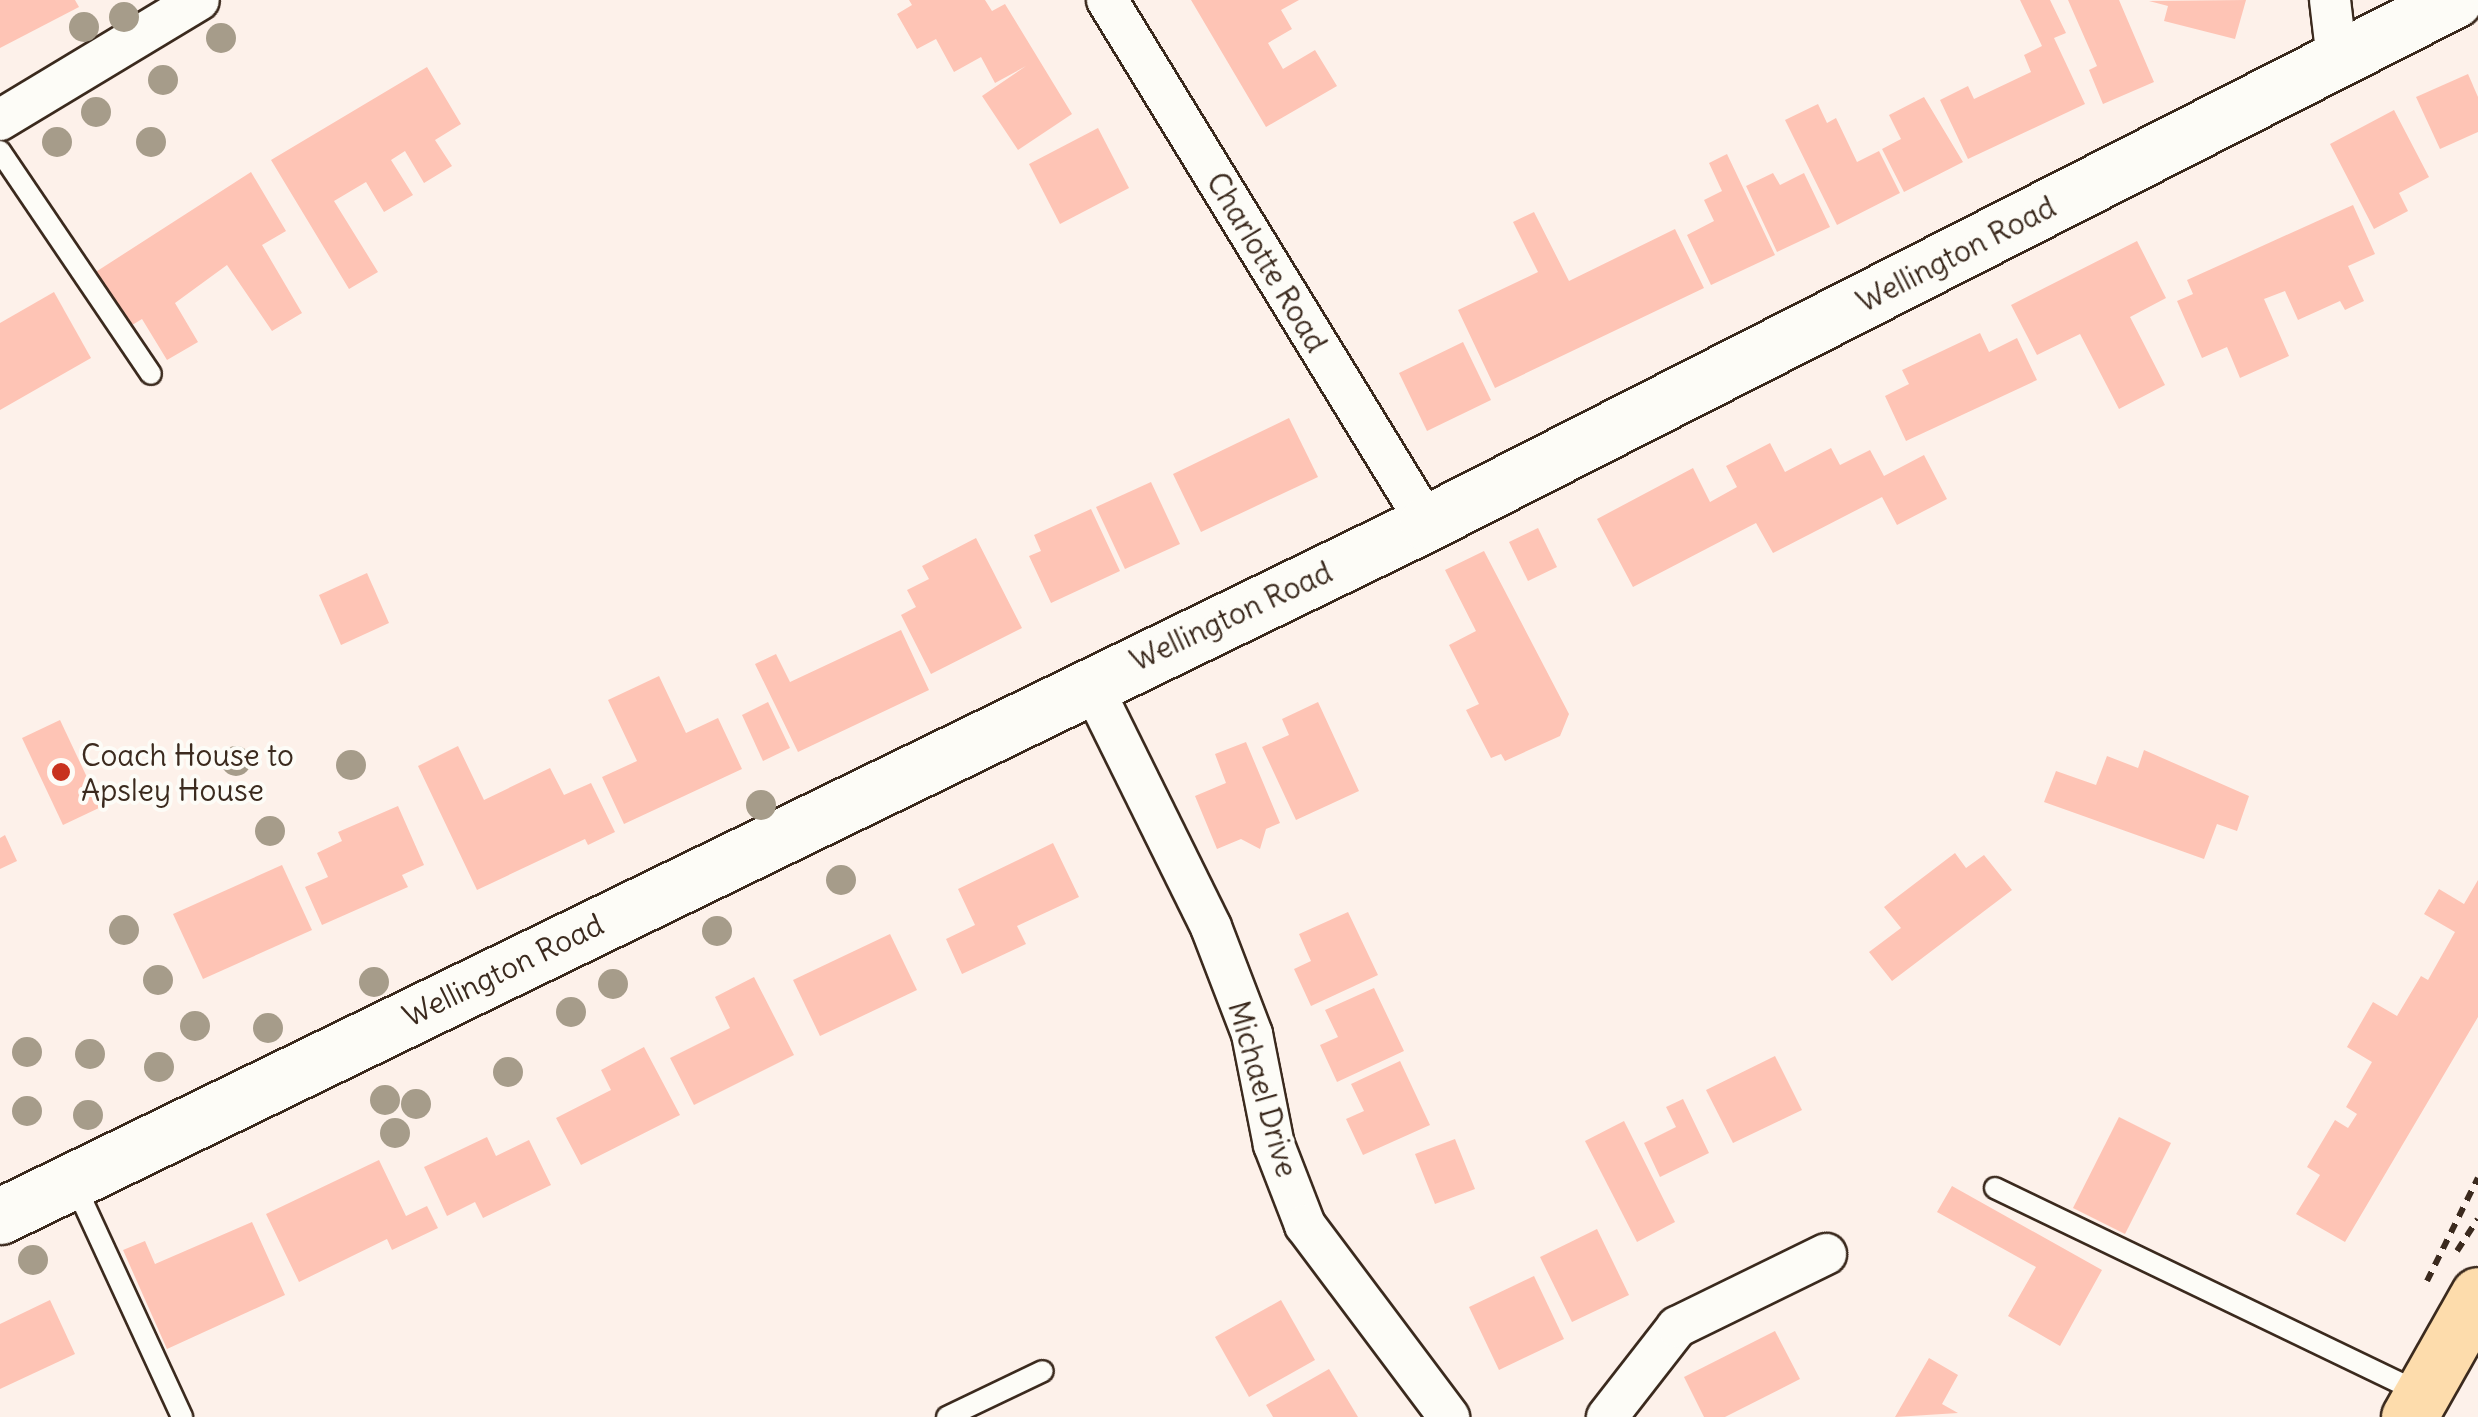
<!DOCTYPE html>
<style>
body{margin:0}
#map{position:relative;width:2478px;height:1417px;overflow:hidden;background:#fdf1ea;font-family:Delius,sans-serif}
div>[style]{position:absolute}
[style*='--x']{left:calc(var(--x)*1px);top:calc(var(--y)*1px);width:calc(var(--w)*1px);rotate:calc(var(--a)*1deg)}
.building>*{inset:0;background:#fec4b5}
.path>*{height:6px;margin-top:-3px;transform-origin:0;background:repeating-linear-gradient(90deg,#3b2a1e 0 10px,transparent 0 18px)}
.roads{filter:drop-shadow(2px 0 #3b2a1e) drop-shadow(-2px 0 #3b2a1e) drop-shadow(0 2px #3b2a1e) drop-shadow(0 -2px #3b2a1e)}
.lane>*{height:20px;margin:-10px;padding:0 10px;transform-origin:10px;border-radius:10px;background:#fdfcf7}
.street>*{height:40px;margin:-20px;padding:0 20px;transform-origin:20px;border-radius:20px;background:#fdfcf7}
.secondary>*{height:55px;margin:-27.5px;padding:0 27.5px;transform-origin:27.5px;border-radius:27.5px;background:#fdfcf7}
.highway>*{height:55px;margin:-27.5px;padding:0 27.5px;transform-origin:27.5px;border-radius:27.5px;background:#fddcac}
.trees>*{width:30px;height:30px;margin:-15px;border-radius:50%;background:#a69c8a}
.dots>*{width:28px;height:28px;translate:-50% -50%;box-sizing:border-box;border:5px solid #fdfcf7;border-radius:50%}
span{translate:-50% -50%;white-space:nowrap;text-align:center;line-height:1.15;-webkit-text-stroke:8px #fdfcf7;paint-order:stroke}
.street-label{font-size:30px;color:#3b2a1e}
.poi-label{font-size:30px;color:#3b2a1e}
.left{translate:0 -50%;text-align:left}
</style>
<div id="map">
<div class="building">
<div style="clip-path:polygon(0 0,75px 0,79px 7px,0 48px)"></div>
<div style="clip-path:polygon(909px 0,985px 0,992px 11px,1005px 4px,1072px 114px,1018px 150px,982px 96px,1026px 66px,995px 83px,981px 57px,954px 72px,936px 39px,917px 49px,897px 14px,912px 5px)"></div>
<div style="clip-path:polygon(1191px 0,1299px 0,1281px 10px,1292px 29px,1268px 43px,1283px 69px,1315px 50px,1337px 86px,1266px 127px)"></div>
<div style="clip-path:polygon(2020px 0,2050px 0,2066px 33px,2054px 38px,2085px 104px,1968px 159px,1940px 100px,1968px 86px,1974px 99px,2031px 72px,2024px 55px,2042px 46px)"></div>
<div style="clip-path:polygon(2068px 0,2119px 0,2154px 82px,2103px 104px,2089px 70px,2097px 66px)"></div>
<div style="clip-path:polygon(2246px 0,2235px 39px,2164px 21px,2168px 6px,2149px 1px)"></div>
<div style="clip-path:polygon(427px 67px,461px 124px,435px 140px,452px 166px,424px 183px,405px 151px,391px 160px,413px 195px,384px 212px,366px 182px,334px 201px,378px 272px,349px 289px,271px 160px)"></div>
<div style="clip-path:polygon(2468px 74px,2478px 97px,2478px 132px,2440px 149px,2416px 97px)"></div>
<div style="clip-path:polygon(1924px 97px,1963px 162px,1904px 192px,1882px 149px,1901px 139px,1889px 115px)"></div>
<div style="clip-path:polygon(1818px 104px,1827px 123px,1836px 118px,1857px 162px,1879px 151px,1900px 193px,1837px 225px,1785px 120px)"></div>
<div style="clip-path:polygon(2394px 110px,2429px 177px,2399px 193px,2408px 211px,2374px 229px,2330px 144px)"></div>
<div style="clip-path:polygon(1098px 128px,1129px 188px,1060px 224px,1029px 164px)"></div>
<div style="clip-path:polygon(1727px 154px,1775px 255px,1711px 285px,1687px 235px,1714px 221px,1704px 200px,1722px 191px,1709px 163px)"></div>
<div style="clip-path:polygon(251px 172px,286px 231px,262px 245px,302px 313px,272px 331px,227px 265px,175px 303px,198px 342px,167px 360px,142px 319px,124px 330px,91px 275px)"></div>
<div style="clip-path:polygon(1773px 173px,1780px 185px,1804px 173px,1830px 227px,1777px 252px,1746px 186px)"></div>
<div style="clip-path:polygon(2353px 205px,2375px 254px,2348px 266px,2364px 301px,2345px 310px,2340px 301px,2298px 320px,2285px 291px,2264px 299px,2289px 356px,2240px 378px,2227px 347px,2202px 358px,2177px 301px,2193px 294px,2187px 280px)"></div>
<div style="clip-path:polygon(1534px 212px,1569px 281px,1675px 229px,1704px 288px,1495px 388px,1458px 310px,1538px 272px,1513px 222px)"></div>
<div style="clip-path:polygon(2137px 241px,2166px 298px,2130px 317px,2165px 385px,2119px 409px,2080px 334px,2037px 355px,2011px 305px)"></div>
<div style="clip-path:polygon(54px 292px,91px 358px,0 410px,0 323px)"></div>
<div style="clip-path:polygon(1980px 333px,1989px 352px,2017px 338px,2037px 380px,1906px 441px,1885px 396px,1909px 384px,1902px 370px)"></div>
<div style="clip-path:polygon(1463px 342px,1491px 400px,1427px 431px,1399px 373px)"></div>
<div style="clip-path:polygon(1289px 418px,1318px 477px,1201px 532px,1173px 474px)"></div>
<div style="clip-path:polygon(1770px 443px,1785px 472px,1831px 448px,1840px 465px,1870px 450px,1884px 476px,1924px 455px,1947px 499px,1897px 525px,1882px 497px,1773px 553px,1756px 523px,1633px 587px,1597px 519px,1693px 468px,1710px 502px,1737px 487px,1726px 466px)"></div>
<div style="clip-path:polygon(1151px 482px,1180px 544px,1125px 569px,1096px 507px)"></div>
<div style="clip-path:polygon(1091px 509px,1120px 571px,1051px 603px,1029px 556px,1041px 551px,1034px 535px)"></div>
<div style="clip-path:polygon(1538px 528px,1557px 567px,1528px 581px,1509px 542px)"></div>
<div style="clip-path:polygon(976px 538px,1022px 628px,931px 674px,901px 615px,916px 607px,907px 590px,929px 579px,922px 566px)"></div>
<div style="clip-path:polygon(1484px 551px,1569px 714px,1560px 736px,1505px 761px,1501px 754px,1491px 758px,1466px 710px,1479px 704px,1449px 645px,1476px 631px,1445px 570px)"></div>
<div style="clip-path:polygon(367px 573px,389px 623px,341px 645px,319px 595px)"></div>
<div style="clip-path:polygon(901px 630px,929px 690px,798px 752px,755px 664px,776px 654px,790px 682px)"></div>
<div style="clip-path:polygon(659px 676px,686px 733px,718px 718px,742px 769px,624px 824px,602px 777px,637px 761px,608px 700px)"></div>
<div style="clip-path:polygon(768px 702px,790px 748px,763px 761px,742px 715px)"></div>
<div style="clip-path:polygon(1318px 702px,1359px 791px,1296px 820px,1262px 747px,1289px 735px,1282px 719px)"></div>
<div style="clip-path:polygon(60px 720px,101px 807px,63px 825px,22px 738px)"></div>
<div style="clip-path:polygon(1246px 742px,1280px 823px,1266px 829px,1260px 849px,1241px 839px,1217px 849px,1195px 796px,1226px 783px,1215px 754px)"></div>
<div style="clip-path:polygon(458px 746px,484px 800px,550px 768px,564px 795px,591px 783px,615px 832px,588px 845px,585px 839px,477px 890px,418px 766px)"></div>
<div style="clip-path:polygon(2144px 750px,2249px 796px,2237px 831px,2217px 824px,2204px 859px,2044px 802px,2056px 771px,2096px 785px,2107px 756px,2138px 768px)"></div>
<div style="clip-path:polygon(398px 806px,424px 865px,402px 875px,408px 887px,322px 925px,305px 887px,328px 877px,317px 853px,342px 841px,338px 832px)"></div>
<div style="clip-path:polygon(5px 835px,17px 861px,0 869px,0 838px)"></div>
<div style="clip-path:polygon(1053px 843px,1079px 897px,1017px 926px,1026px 944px,962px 974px,946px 939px,975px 925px,958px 889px)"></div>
<div style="clip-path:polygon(1955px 853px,1966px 868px,1984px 855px,2012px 890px,1892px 981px,1869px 952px,1901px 928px,1884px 907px)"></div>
<div style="clip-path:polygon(282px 865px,312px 930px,203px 979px,173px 914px)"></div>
<div style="clip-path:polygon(2478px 880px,2478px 1017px,2345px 1242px,2296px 1214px,2320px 1175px,2307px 1167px,2335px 1120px,2348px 1128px,2357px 1114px,2346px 1107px,2372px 1062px,2347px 1047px,2373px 1002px,2397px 1016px,2421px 976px,2428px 980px,2455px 932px,2424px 914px,2439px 889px,2464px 904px)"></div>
<div style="clip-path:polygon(1348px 912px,1378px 975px,1311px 1006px,1294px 969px,1311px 961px,1299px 934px)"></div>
<div style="clip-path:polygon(890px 934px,917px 990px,820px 1036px,793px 980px)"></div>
<div style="clip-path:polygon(754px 977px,794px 1055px,694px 1105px,670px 1058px,730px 1028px,715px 997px)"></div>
<div style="clip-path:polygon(1374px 988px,1404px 1051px,1337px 1082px,1320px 1045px,1338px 1037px,1325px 1010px)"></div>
<div style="clip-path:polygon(644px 1047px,680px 1115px,581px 1165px,556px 1118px,611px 1090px,601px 1070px)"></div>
<div style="clip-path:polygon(1775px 1056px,1802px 1110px,1733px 1143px,1706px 1090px)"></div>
<div style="clip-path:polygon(1400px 1061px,1430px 1125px,1363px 1155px,1346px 1119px,1364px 1111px,1351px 1084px)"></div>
<div style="clip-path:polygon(1683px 1099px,1709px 1153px,1660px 1177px,1644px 1143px,1676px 1127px,1666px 1107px)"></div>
<div style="clip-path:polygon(2119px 1117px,2171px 1143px,2125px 1234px,2073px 1208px)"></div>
<div style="clip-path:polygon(1624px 1121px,1675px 1222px,1637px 1242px,1585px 1141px)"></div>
<div style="clip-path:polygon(487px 1137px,496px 1156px,529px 1140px,551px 1185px,483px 1218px,475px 1202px,447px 1216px,424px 1167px)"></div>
<div style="clip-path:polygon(1455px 1139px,1475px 1189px,1435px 1204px,1415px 1154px)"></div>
<div style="clip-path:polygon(379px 1160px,406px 1216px,427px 1206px,438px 1228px,392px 1250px,387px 1239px,299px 1282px,266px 1214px)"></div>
<div style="clip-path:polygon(1952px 1186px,2102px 1270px,2060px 1346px,2008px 1316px,2036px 1267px,1937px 1212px)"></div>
<div style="clip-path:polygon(252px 1222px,285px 1295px,167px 1349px,123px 1250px,145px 1241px,155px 1264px)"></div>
<div style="clip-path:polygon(1597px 1229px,1629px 1295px,1572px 1322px,1540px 1257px)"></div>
<div style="clip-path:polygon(1534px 1276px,1564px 1339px,1499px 1370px,1469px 1307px)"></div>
<div style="clip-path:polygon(50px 1300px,75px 1354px,0 1389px,0 1324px)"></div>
<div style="clip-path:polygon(1281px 1300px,1315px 1360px,1249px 1397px,1215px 1337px)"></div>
<div style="clip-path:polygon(1775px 1331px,1800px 1379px,1725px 1417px,1704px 1417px,1684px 1377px)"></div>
<div style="clip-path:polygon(1929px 1358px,1958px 1375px,1942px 1404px,1958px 1413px,1895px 1417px)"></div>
<div style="clip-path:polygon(1329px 1369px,1358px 1417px,1273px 1417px,1266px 1405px)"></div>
</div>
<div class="path">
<div style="--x:2457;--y:1251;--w:38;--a:-57"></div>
<div style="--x:2427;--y:1281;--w:115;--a:-63.7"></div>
</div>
<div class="roads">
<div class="lane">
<div style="--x:0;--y:151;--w:269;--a:55.9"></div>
<div style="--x:74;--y:1183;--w:258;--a:65.2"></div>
<div style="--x:1995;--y:1188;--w:473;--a:25.7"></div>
<div style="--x:947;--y:1417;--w:106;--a:-25.6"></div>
</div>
<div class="street">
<div style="--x:1107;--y:0;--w:613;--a:58.54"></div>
<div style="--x:2330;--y:0;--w:60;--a:83.3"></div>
<div style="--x:0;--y:120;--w:232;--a:-31.1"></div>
<div style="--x:1090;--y:682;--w:273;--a:63.7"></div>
<div style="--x:1211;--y:927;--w:115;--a:69"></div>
<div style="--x:1252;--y:1034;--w:113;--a:78.8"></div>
<div style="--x:1274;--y:1145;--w:86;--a:68.8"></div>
<div style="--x:1305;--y:1225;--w:240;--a:53.1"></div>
<div style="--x:1607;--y:1417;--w:114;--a:-52.1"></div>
<div style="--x:1677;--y:1327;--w:166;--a:-26.1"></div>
</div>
<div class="secondary">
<div style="--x:0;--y:1216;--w:1586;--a:-25.9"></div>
<div style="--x:1427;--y:523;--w:1153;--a:-26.99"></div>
</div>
<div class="highway">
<div style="--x:2409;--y:1417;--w:140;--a:-60.5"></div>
</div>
</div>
<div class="trees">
<div style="left:124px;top:17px"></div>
<div style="left:84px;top:27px"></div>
<div style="left:221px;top:38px"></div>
<div style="left:163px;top:80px"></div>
<div style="left:96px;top:112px"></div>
<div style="left:57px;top:142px"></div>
<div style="left:151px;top:142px"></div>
<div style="left:236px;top:761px"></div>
<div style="left:351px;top:765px"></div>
<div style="left:761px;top:805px"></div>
<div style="left:270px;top:831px"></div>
<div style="left:841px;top:880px"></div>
<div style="left:124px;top:930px"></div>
<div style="left:717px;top:931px"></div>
<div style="left:158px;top:980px"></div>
<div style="left:374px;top:982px"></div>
<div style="left:613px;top:984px"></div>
<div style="left:571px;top:1012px"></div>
<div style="left:195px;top:1026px"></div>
<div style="left:268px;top:1028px"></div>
<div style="left:27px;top:1052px"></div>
<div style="left:90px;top:1054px"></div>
<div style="left:159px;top:1067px"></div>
<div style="left:508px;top:1072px"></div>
<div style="left:385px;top:1100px"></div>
<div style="left:416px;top:1104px"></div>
<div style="left:27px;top:1111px"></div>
<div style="left:88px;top:1115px"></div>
<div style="left:395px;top:1133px"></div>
<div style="left:33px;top:1260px"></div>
</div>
<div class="dots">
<div style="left:61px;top:772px;background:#c8321e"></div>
</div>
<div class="street-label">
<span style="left:1956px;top:254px;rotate:-27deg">Wellington Road</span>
<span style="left:1267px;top:262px;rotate:59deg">Charlotte Road</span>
<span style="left:1231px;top:616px;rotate:-25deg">Wellington Road</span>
<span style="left:503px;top:970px;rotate:-26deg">Wellington Road</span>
<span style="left:1263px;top:1089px;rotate:74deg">Michael Drive</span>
</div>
<div class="poi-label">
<span class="left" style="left:81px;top:772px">Coach House to<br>Apsley House</span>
</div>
</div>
